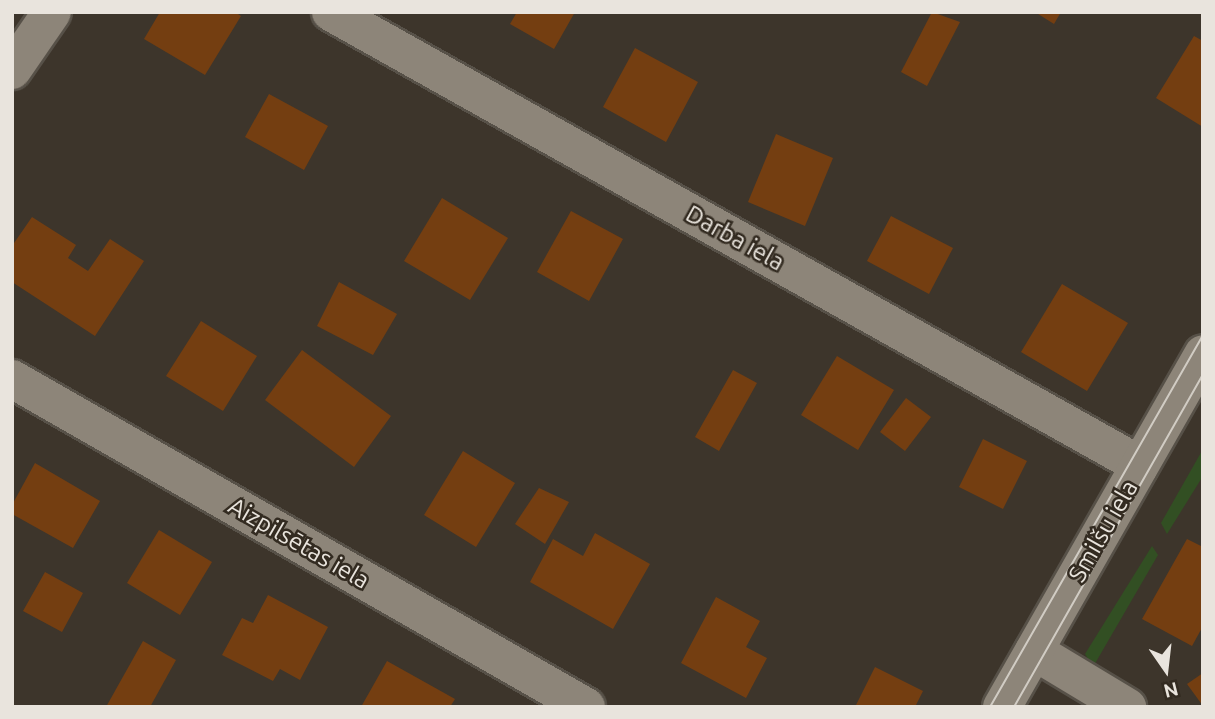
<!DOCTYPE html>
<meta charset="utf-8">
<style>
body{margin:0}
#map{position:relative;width:1215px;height:719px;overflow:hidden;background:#3d352b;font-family:Ubuntu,sans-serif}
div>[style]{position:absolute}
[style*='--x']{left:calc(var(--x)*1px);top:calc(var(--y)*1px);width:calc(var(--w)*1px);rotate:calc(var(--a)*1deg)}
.green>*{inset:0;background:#324f23}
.building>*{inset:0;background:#743e11}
.roads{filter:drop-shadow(2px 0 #575148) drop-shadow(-2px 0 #575148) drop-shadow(0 2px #575148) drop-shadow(0 -2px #575148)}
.minor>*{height:38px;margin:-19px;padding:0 19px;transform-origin:19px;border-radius:19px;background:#8d8579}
.tram>*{height:2px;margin:-1px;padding:0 1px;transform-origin:1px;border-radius:1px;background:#d1ccc4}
span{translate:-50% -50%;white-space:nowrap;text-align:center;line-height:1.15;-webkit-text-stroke:5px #332b21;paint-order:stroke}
.street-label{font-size:24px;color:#e9e4dd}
.frame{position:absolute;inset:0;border:14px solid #e9e4dd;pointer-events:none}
.north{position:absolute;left:1131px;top:635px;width:70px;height:70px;-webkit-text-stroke:5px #332b21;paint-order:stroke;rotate:166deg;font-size:19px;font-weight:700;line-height:28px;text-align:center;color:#e9e4dd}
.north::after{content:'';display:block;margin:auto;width:24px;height:32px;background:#e9e4dd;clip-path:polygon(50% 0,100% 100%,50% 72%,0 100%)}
</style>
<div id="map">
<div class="green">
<div style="clip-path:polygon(1203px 449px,1203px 476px,1167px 534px,1161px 523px)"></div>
<div style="clip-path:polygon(1152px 546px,1158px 555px,1093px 667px,1085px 654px)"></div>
</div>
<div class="building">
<div style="clip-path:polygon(160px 12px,235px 12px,241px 16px,205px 75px,144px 39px)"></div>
<div style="clip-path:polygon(517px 12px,575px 12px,554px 49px,510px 24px)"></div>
<div style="clip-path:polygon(932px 12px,960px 22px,927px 86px,901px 72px)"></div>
<div style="clip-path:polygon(1035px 12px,1061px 12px,1054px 24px)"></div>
<div style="clip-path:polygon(1194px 36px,1203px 41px,1203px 127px,1156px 98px)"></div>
<div style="clip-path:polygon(635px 48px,698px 82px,666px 142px,603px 107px)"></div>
<div style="clip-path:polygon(269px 94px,328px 126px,304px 170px,245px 137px)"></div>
<div style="clip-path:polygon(776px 134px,833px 158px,805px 226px,748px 202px)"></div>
<div style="clip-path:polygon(442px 198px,508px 238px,470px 300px,404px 261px)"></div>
<div style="clip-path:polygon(571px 211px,623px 239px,589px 301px,537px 272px)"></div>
<div style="clip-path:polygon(891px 216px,953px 248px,929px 294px,867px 261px)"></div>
<div style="clip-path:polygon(32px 217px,76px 245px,68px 258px,88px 271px,110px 239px,144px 261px,95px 336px,12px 282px,12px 246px)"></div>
<div style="clip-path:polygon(339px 282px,397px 314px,373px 355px,317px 326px)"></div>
<div style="clip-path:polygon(1062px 284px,1128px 323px,1087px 391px,1021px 352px)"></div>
<div style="clip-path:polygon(201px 321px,257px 356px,223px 411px,166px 376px)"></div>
<div style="clip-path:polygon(302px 350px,391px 416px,354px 467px,265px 400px)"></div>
<div style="clip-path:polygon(837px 356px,894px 390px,858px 450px,801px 415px)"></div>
<div style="clip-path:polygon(733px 370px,757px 383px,719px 451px,695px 437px)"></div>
<div style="clip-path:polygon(906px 398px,931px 417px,905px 451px,880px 432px)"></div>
<div style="clip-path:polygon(983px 439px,1027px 461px,1003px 509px,959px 487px)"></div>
<div style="clip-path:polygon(463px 451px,515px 483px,476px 547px,424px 515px)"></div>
<div style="clip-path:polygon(35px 463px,100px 501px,73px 548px,12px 514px,12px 505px)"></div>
<div style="clip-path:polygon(539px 488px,569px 502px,545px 544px,515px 524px)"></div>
<div style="clip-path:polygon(159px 530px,212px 562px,180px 615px,127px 583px)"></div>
<div style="clip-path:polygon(595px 533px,650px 564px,613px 629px,530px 582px,553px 539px,583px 556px)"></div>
<div style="clip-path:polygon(1187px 539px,1203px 547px,1203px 626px,1192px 646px,1142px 619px)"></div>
<div style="clip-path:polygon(45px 572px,83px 593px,62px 632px,23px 611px)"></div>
<div style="clip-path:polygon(268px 595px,328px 627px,300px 680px,280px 669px,273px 681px,222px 655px,242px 618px,253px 623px)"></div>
<div style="clip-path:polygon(716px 597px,760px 621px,746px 647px,767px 658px,746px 698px,681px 663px)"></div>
<div style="clip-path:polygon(143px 641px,176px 660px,150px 707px,106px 707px)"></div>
<div style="clip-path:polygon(387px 661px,455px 699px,450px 707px,361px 707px)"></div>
<div style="clip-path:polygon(875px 667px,923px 691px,915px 707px,855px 707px)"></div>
<div style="clip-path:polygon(1203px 673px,1203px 706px,1187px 684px)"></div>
</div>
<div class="roads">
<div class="minor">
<div style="--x:331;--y:12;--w:927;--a:29.25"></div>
<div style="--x:12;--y:70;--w:70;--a:-55.4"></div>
<div style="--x:12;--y:379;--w:661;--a:29.74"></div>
<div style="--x:1034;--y:651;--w:109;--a:31.1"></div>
<div style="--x:1002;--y:707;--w:406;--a:-60.3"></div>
</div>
</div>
<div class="tram">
<div style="--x:990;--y:707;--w:429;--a:-60.2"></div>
<div style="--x:1014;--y:707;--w:383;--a:-60.4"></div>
</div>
<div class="street-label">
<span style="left:735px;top:238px;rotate:29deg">Darba iela</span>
<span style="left:1103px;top:531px;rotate:-60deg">Smilšu iela</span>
<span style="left:299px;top:543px;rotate:30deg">Aizpilsētas iela</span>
</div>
<div class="frame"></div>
<div class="north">N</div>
</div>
